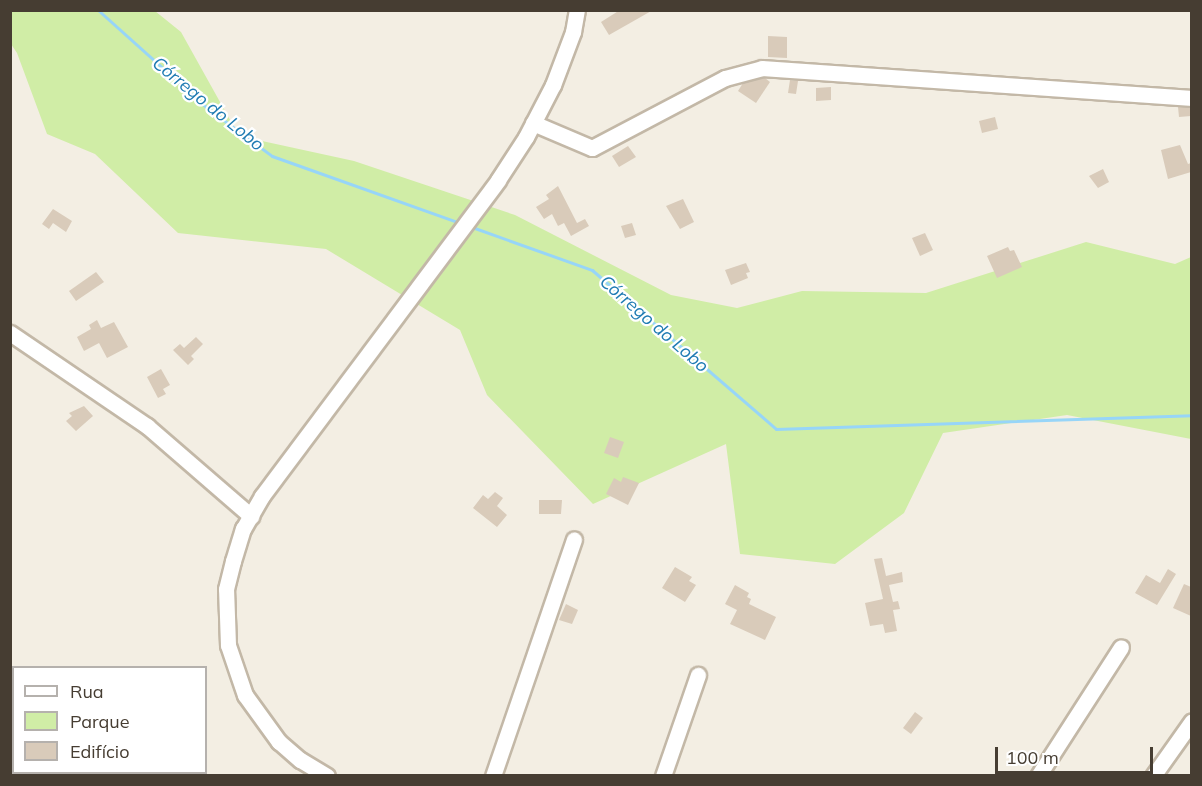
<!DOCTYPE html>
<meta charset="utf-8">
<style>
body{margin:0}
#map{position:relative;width:1202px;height:786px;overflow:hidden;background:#f3eee3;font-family:Mulish,sans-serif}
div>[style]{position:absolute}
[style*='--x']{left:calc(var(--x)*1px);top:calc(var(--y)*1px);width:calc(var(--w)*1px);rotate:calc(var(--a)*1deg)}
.green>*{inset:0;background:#d0eda6}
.stream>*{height:3px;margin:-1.5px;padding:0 1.5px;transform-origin:1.5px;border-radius:1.5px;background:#97d5f8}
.building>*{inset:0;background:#d9cbba}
.roads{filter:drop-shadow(2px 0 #c3b8a7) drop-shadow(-2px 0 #c3b8a7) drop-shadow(0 2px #c3b8a7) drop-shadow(0 -2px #c3b8a7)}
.minor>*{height:15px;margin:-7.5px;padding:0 7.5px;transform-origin:7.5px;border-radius:7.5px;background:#fff}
span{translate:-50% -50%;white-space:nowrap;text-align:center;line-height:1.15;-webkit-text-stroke:4.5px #fff;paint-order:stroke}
.water-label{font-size:18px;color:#207cb3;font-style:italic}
.frame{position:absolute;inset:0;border:12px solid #463d32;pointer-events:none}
.legend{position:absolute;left:12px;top:666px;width:195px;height:108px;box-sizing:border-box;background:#fff;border:2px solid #b5b1ad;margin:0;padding:8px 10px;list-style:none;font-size:18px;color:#463d32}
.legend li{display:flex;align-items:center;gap:12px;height:30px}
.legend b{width:30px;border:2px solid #b5b1ad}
.scale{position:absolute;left:995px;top:747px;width:158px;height:27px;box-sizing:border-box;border:3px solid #463d32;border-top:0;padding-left:8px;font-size:18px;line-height:21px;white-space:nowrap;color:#463d32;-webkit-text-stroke:4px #fff;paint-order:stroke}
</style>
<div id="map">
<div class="green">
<div style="clip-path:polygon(10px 11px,155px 11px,181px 32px,239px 136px,354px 161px,515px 215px,671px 295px,737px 308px,802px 291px,926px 293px,1086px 242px,1175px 264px,1191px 257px,1191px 439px,1067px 415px,943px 433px,904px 513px,835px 564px,740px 554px,726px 444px,593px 504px,487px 395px,460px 330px,326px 249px,178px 233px,95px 154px,47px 134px,17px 53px,11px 44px)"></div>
</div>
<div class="stream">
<div style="--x:98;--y:10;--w:145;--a:41.9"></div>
<div style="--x:206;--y:107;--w:82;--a:36.6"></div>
<div style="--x:272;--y:156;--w:200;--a:19.6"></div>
<div style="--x:469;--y:226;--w:131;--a:19.7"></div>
<div style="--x:592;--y:270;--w:243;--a:40.8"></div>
<div style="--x:776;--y:429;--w:416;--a:-1.9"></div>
</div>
<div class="building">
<div style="clip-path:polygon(620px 10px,653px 10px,609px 35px,601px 22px)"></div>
<div style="clip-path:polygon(768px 36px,787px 37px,787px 58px,768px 57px)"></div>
<div style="clip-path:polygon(765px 78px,770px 82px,756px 103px,738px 91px,743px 83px)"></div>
<div style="clip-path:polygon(790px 80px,798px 81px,796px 94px,788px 93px)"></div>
<div style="clip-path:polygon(831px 87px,831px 100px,816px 101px,816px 88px)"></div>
<div style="clip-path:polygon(1178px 107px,1191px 108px,1191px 116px,1179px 117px)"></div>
<div style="clip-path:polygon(995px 117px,998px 129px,982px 133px,979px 121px)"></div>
<div style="clip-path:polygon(1180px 145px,1188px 164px,1191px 163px,1191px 172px,1168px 179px,1161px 150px)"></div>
<div style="clip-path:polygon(628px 146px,636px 157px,619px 167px,612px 156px)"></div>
<div style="clip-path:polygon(1103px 169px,1109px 182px,1098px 188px,1089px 176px)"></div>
<div style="clip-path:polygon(558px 186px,577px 223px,585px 219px,589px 226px,571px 236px,564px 223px,558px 226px,552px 214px,544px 219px,536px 207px,549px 199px,546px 195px)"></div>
<div style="clip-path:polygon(683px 199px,694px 222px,680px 229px,666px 206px)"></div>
<div style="clip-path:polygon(53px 209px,72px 221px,66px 232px,53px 223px,49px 229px,42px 224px)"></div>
<div style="clip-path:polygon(632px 223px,636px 235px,625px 238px,621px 226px)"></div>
<div style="clip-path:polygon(925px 233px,933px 250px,920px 256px,912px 238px)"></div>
<div style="clip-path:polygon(1008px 247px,1010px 251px,1014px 250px,1022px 267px,997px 278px,987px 256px)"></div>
<div style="clip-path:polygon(746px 263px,750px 272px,746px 273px,748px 278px,731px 285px,725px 270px)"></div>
<div style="clip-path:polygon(96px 272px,104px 282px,76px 301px,69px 291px)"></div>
<div style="clip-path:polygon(97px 320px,101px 328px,114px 322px,128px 347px,107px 358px,99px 343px,84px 351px,77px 337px,91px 329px,89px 325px)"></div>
<div style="clip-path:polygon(196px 337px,203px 344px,191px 356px,194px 359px,188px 365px,173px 350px,180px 344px,184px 348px)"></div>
<div style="clip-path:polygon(161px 369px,170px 385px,163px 389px,166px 394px,158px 398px,147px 377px)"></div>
<div style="clip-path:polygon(84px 406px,93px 416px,76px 431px,66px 421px,72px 416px,69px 413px)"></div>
<div style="clip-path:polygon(610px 437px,624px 442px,618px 458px,604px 453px)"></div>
<div style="clip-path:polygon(623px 477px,639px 483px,628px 505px,606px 494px,614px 478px,621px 482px)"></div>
<div style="clip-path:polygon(495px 492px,503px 498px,497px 506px,507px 515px,497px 527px,473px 508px,483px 495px,488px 499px)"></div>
<div style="clip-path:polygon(539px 500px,562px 500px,561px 514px,539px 514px)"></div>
<div style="clip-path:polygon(882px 558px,886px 576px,902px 572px,903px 582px,889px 585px,893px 602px,898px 601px,900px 609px,893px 610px,897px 631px,885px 633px,883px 624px,870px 626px,865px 603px,883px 599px,874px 559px)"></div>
<div style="clip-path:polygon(675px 567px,692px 577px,689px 581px,696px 585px,685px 602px,662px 588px)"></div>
<div style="clip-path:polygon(1168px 569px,1176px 574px,1157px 605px,1135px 593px,1146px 575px,1160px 583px)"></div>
<div style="clip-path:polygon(1184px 584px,1191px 587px,1191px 616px,1173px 608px)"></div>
<div style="clip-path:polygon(735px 585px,749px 593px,747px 597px,751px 599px,749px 604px,776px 617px,765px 640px,730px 624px,737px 610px,725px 604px)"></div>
<div style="clip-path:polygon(566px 604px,578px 610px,572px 624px,559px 620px)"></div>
<div style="clip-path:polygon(915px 712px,923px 718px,911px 734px,903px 728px)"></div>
</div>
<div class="roads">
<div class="minor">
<div style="--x:533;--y:123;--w:64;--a:23"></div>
<div style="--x:592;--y:148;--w:150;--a:-27.8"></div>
<div style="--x:725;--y:78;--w:38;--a:-15"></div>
<div style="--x:762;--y:68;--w:431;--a:4"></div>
<div style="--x:10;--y:333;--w:166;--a:34.2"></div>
<div style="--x:147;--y:426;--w:138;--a:40.9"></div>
<div style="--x:327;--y:776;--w:31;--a:-149"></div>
<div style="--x:300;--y:760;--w:28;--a:-139"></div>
<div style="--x:279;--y:742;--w:58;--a:-125.9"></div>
<div style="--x:245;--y:695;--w:53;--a:-108.8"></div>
<div style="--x:228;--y:645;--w:56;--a:-92"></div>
<div style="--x:226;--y:589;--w:29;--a:-76"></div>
<div style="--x:233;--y:561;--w:34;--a:-73"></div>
<div style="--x:243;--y:529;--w:38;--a:-60"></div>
<div style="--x:262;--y:496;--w:394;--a:-53.2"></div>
<div style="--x:498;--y:180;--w:51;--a:-56.9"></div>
<div style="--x:526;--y:137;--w:59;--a:-62.6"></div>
<div style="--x:553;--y:85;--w:57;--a:-69.3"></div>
<div style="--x:573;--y:32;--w:22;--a:-80"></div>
<div style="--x:493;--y:776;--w:250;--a:-71.1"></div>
<div style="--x:663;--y:776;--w:107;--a:-70.9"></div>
<div style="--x:1038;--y:776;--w:153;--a:-57.2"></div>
<div style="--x:1153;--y:776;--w:67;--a:-54.7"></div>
</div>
</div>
<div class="water-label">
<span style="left:208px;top:104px;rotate:39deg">Córrego do Lobo</span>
<span style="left:654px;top:324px;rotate:41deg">Córrego do Lobo</span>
</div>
<div class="frame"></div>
<ul class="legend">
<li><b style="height:8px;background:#fff"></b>Rua</li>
<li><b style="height:16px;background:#d0eda6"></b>Parque</li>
<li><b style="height:16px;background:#d9cbba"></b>Edifício</li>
</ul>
<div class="scale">100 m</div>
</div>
